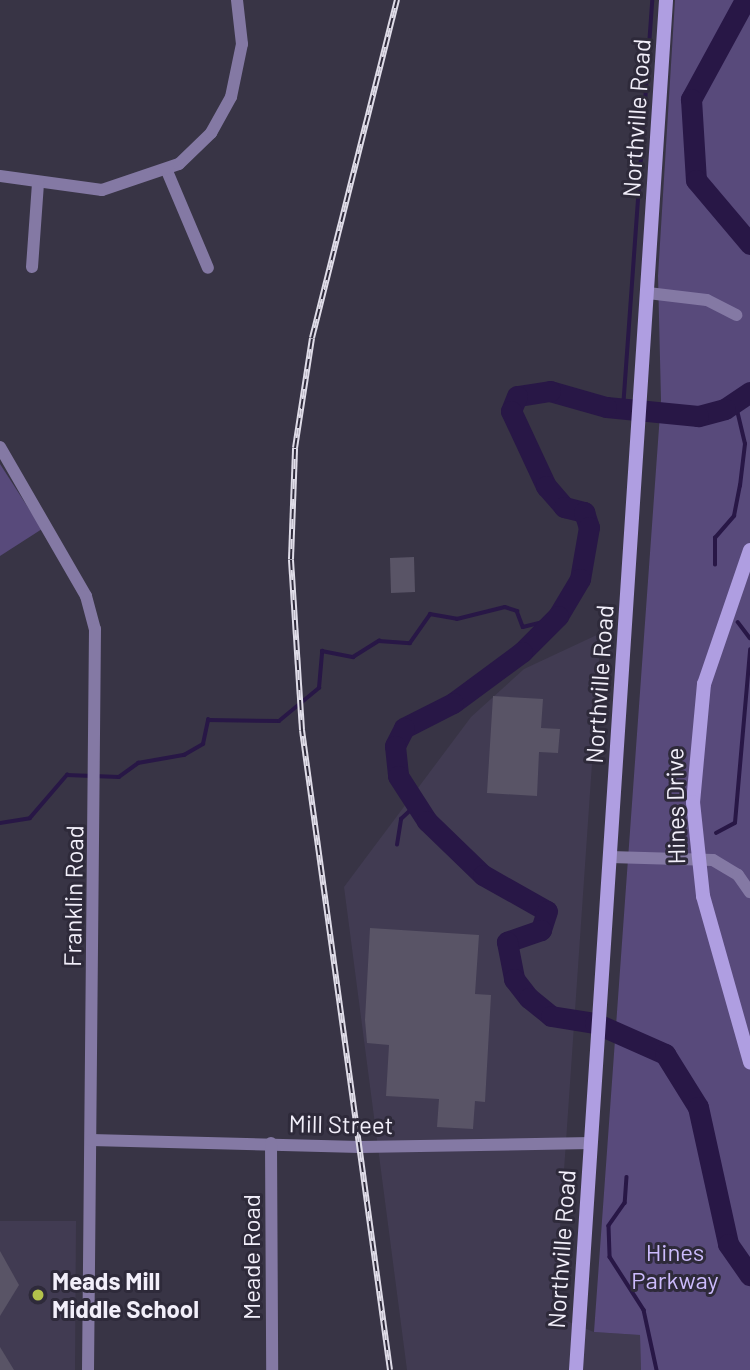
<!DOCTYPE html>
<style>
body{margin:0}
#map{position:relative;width:750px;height:1370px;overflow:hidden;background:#383445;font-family:Barlow,sans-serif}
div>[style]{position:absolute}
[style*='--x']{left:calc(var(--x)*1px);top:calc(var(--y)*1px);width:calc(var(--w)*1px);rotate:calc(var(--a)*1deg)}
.built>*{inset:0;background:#413b52}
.green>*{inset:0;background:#584a7b}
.stream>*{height:3.5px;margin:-1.75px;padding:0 1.75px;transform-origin:1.75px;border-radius:1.75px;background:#281746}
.river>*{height:21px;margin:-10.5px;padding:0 10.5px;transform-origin:10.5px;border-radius:10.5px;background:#281746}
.building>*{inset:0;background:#595466}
.street>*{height:12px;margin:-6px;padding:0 6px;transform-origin:6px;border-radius:6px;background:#8479a4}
.secondary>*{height:14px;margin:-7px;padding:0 7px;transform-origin:7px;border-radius:7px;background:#af9ee1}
.rail>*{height:6px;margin-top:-3px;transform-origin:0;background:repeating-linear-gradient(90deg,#2e2a3a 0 10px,#dfdce8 0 20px);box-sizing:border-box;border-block:2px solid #dfdce8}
.dots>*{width:19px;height:19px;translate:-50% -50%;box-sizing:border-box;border:4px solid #2e2a3a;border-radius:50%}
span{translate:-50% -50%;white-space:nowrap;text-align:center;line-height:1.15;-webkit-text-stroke:6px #2e2a3a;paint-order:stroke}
.street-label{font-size:24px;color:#f2effa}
.park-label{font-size:24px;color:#ccbbfc}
.poi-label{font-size:24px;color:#f2effa;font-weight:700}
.left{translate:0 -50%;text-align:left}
</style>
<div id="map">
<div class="built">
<div style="clip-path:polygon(601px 633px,554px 1316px,594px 1332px,640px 1335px,641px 1370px,407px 1370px,344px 887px,471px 717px,524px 669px)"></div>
<div style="clip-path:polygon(0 1221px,76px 1221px,75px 1370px,0 1370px)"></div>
</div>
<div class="green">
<div style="clip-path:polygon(675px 0,750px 0,750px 1370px,641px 1370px,640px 1335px,594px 1332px,661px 400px,658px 276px)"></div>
<div style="clip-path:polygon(0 464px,42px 529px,0 556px)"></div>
</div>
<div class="stream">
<div style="--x:623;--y:409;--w:410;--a:-85.9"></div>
<div style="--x:715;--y:565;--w:27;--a:-90"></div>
<div style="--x:715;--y:538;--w:29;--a:-49"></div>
<div style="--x:734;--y:516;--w:31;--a:-79"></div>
<div style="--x:740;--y:486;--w:42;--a:-83.2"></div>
<div style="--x:745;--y:444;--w:43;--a:-103.4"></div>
<div style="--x:738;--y:622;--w:20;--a:53"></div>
<div style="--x:0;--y:823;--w:30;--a:-9"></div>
<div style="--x:30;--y:818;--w:57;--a:-49.3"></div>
<div style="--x:67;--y:775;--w:52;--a:2.2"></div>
<div style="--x:119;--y:777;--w:24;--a:-36"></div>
<div style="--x:138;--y:763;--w:47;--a:-9.9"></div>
<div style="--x:184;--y:755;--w:22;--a:-30"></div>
<div style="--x:203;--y:744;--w:25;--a:-78"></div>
<div style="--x:208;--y:720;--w:71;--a:0.8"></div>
<div style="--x:279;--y:721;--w:52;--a:-39.5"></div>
<div style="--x:319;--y:688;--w:37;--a:-85"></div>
<div style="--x:322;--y:651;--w:32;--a:11"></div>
<div style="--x:353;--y:657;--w:31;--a:-32"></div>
<div style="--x:379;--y:641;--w:31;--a:4"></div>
<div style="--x:410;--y:643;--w:35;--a:-55"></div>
<div style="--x:430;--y:614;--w:27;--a:10"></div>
<div style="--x:457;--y:619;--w:49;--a:-14"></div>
<div style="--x:505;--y:607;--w:13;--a:18"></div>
<div style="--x:517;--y:611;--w:17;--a:69"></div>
<div style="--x:523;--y:627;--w:33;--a:-14"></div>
<div style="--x:716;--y:833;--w:21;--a:-28"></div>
<div style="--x:735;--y:823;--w:174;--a:-85"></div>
<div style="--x:397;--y:845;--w:26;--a:-81"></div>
<div style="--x:401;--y:819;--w:21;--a:-43"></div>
<div style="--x:627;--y:1177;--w:26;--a:94"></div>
<div style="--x:625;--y:1203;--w:28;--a:125"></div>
<div style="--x:609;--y:1226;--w:31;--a:88"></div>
<div style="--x:610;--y:1257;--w:63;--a:57.3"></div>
<div style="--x:644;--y:1310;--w:61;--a:77.8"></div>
</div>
<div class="river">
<div style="--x:745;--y:0;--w:113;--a:118.6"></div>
<div style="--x:691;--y:99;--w:81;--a:86.5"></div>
<div style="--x:696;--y:180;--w:84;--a:49.8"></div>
<div style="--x:750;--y:392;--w:30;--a:146"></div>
<div style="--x:725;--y:409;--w:28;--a:165"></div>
<div style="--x:698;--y:416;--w:92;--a:-174.4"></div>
<div style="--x:606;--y:407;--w:58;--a:-164.1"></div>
<div style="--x:550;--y:391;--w:33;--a:171"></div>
<div style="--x:517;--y:396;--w:16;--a:112"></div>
<div style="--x:511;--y:411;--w:83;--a:65"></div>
<div style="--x:546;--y:486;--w:28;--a:49"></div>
<div style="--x:564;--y:507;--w:21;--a:14"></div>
<div style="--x:584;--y:512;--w:16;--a:72"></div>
<div style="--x:589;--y:527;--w:53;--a:99.8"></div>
<div style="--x:580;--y:579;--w:43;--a:120.7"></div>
<div style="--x:558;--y:616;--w:51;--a:135"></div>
<div style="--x:522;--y:652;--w:86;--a:143.5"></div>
<div style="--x:453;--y:703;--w:55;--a:153"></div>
<div style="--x:404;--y:728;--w:20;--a:117"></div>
<div style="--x:395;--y:746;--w:30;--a:84"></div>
<div style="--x:398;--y:776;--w:54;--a:57.2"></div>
<div style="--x:427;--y:821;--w:78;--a:44"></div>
<div style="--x:483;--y:875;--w:73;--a:29.4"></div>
<div style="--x:547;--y:911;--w:20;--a:108"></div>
<div style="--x:541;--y:930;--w:36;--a:161"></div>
<div style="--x:507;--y:942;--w:38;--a:79"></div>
<div style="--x:514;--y:979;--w:24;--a:52"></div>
<div style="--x:529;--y:998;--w:28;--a:39"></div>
<div style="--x:551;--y:1016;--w:45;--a:9"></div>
<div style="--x:595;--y:1023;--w:77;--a:23.9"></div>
<div style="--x:665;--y:1054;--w:62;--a:58.1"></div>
<div style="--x:698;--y:1107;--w:140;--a:77.6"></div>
<div style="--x:728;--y:1244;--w:38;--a:55"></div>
</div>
<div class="building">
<div style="clip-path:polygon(414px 557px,415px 592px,391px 593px,390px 558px)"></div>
<div style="clip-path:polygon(493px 696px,543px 699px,541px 728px,560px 729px,558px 753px,539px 752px,537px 796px,487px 793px)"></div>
<div style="clip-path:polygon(370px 928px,479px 935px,475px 994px,491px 995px,485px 1102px,475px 1101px,473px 1129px,437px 1127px,439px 1099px,386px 1096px,389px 1045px,367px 1043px,365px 1020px)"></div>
<div style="clip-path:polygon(0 1251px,19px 1285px,0 1316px)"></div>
<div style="clip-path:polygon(0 1347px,14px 1370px,0 1370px)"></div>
</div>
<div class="street">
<div style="--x:167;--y:171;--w:105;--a:67.1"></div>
<div style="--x:0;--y:176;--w:103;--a:7.8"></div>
<div style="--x:102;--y:190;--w:81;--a:-18.7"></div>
<div style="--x:179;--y:164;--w:45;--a:-44.1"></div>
<div style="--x:211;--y:133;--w:41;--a:-60.9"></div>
<div style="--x:231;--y:97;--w:54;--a:-78.3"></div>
<div style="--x:242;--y:44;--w:44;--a:-96.5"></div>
<div style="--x:32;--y:267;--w:84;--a:-85.9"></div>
<div style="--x:648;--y:293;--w:59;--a:6.8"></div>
<div style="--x:707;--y:300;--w:33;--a:27"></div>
<div style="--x:0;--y:447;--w:172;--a:60"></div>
<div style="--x:86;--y:596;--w:34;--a:75"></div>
<div style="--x:95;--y:629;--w:741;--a:90.54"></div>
<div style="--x:610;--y:857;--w:103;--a:1.7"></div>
<div style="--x:713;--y:860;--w:29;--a:31"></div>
<div style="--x:738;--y:875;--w:21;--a:55"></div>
<div style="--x:91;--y:1140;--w:269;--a:1.5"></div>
<div style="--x:360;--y:1147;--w:231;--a:-1"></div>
<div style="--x:271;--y:1143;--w:227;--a:89.7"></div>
</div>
<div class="secondary">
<div style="--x:750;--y:550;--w:142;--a:108.9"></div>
<div style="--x:704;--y:684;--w:119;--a:95.3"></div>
<div style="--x:693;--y:802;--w:95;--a:83.9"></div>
<div style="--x:703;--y:896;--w:173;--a:74.2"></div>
<div style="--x:576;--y:1370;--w:1373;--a:-86.24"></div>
</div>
<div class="rail">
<div style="--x:390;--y:1370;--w:646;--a:-97.83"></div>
<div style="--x:302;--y:730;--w:171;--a:-93.7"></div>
<div style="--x:291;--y:559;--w:111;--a:-87.9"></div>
<div style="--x:295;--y:448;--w:111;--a:-81.2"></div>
<div style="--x:312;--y:338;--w:349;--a:-75.9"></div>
</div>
<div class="dots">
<div style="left:38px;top:1295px;background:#b3c24b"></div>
</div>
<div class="street-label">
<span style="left:636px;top:118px;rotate:-86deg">Northville Road</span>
<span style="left:599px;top:684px;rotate:-86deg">Northville Road</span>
<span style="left:675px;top:806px;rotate:-91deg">Hines Drive</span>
<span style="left:73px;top:896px;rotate:-89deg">Franklin Road</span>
<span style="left:341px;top:1124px;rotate:1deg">Mill Street</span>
<span style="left:561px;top:1249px;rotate:-86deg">Northville Road</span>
<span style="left:251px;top:1257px;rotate:-90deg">Meade Road</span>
</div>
<div class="park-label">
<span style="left:675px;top:1266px">Hines<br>Parkway</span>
</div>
<div class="poi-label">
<span class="left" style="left:52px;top:1295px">Meads Mill<br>Middle School</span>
</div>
</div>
